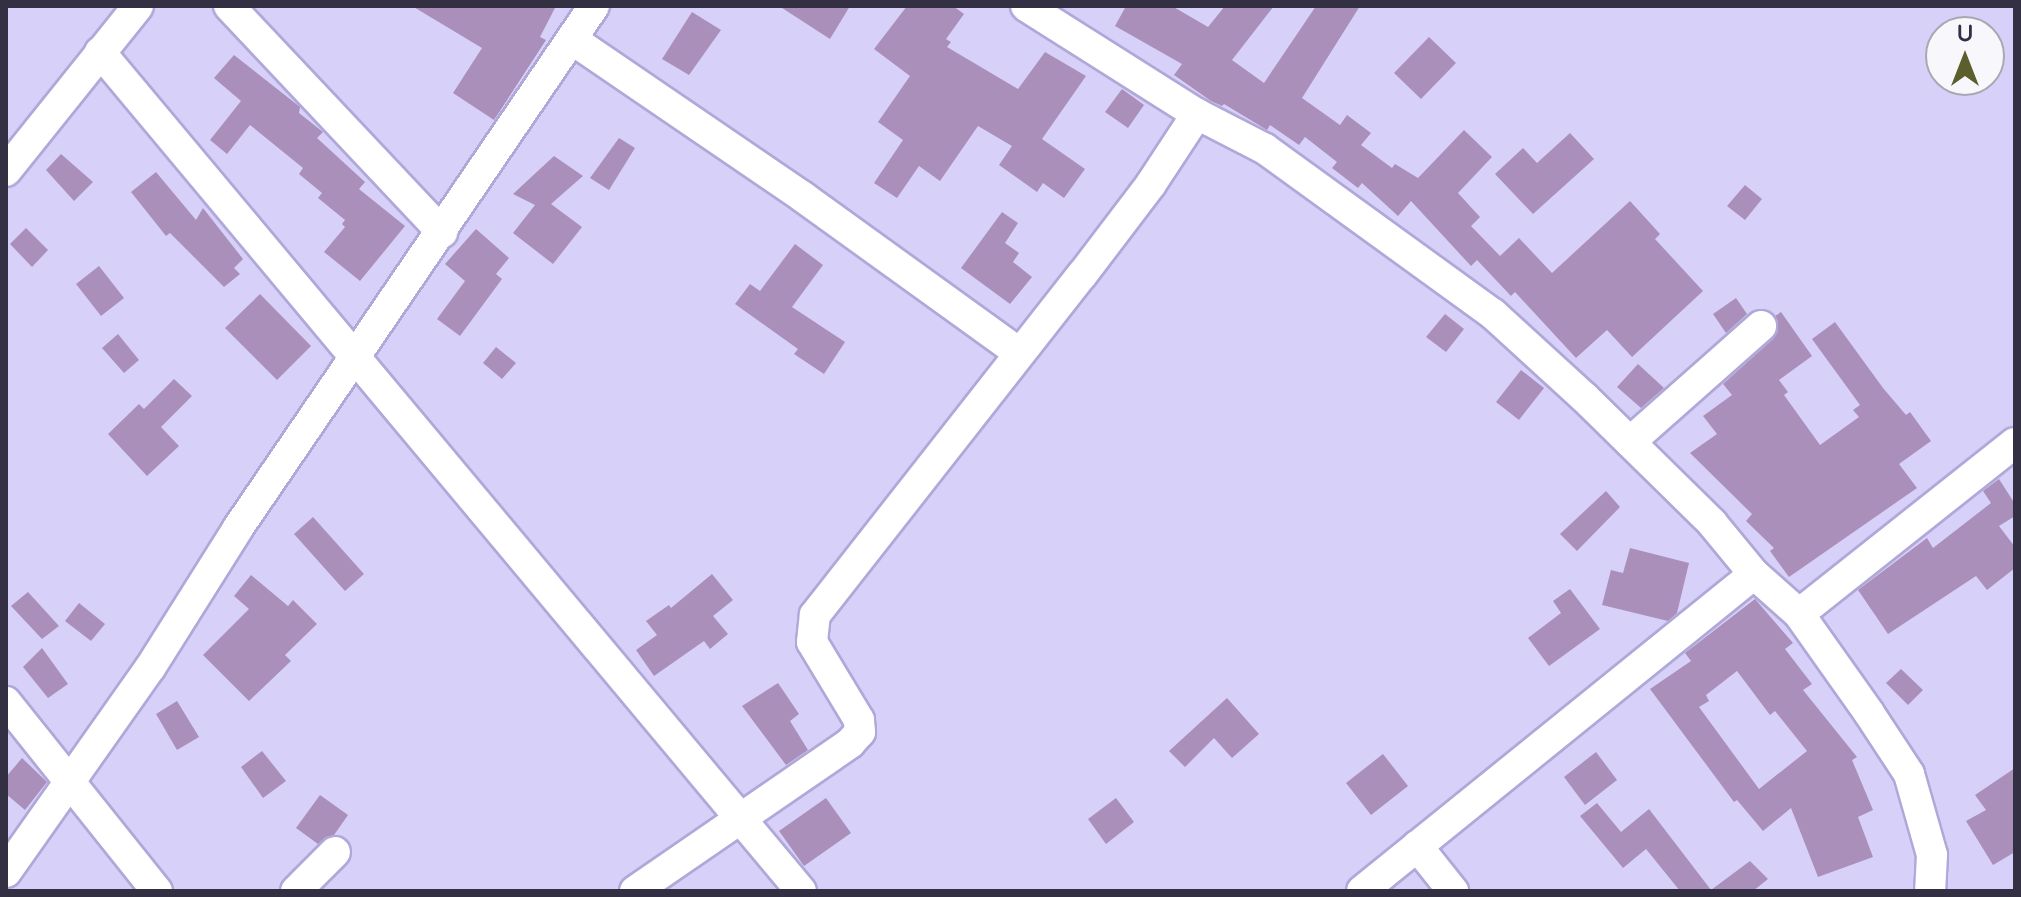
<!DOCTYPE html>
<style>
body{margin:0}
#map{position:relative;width:2021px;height:897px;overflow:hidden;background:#d7d1f9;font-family:"Varela Round",sans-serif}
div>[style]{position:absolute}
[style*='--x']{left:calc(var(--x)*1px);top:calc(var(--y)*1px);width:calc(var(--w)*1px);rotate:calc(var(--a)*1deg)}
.building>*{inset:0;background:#aa8fba}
.roads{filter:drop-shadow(2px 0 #b0a8d9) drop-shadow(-2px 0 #b0a8d9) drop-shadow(0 2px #b0a8d9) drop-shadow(0 -2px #b0a8d9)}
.minor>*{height:30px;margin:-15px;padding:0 15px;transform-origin:15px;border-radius:15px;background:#fff}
span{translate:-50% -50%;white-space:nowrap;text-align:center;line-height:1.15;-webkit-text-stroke:8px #f8f7fc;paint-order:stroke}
.frame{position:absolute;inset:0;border:8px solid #343044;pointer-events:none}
.north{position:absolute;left:1925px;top:16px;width:80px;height:80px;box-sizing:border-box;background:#f8f7fc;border:2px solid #aaa7b2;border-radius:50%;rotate:0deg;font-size:22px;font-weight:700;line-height:32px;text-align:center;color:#343044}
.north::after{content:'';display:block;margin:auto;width:28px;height:36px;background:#5b5f2c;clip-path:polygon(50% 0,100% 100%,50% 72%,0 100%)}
</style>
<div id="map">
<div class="building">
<div style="clip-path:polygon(412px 6px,556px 6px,540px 37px,546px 40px,494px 120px,453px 93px,482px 48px)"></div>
<div style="clip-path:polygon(779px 6px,850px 6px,830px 39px)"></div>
<div style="clip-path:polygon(907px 6px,953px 6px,964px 14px,946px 39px,951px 42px,947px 47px,1018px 89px,1045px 52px,1086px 76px,1042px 139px,1085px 169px,1064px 198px,1043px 183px,1037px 192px,999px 165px,1012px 146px,978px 126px,940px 181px,919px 166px,897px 198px,874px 183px,903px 140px,878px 122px,910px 76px,874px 49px)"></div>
<div style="clip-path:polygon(1126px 6px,1172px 6px,1208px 27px,1225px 6px,1274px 6px,1232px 60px,1264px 83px,1316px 6px,1360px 6px,1302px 98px,1340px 125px,1347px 115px,1371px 133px,1361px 145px,1392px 168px,1395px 164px,1418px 178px,1464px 130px,1492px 157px,1458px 193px,1480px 217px,1471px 226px,1500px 256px,1519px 238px,1552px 273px,1630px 201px,1660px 234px,1655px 239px,1703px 291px,1632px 357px,1607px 330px,1576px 358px,1515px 292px,1511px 296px,1477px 260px,1471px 266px,1411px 201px,1398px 216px,1362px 183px,1358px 188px,1332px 168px,1337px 162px,1305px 137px,1299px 145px,1270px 125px,1267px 130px,1224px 104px,1222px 106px,1211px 101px,1174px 75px,1182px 64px,1115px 26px)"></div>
<div style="clip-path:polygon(692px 12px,721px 30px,689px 75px,662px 59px)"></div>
<div style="clip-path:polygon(1429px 37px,1456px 63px,1421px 99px,1394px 73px)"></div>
<div style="clip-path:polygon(234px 55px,300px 107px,299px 113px,323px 132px,317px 138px,365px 182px,359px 189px,405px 226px,360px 281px,324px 252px,345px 227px,342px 224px,345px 220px,318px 198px,322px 193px,299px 174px,303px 168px,250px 125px,227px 154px,210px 140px,241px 101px,214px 78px)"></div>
<div style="clip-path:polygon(1122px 89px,1144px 105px,1128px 128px,1105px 112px)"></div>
<div style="clip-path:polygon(1570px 133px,1594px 159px,1533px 214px,1495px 174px,1523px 148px,1537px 163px)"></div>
<div style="clip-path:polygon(619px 138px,635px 148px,609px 190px,590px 178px)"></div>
<div style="clip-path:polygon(61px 154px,93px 182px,74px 201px,46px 170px)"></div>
<div style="clip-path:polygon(554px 156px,583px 176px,551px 204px,582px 227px,553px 264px,513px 233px,535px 205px,513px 194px)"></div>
<div style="clip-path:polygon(156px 172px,196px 220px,203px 208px,243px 259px,234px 268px,240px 274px,224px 287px,170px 233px,166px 236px,131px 192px)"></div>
<div style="clip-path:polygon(1745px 185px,1762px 199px,1745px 220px,1727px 206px)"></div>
<div style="clip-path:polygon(1002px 212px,1018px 223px,1005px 243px,1019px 253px,1013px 262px,1032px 277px,1010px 304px,961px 268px)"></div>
<div style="clip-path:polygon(26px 228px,48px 250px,32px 267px,10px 244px)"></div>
<div style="clip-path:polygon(476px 229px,509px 258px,496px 274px,502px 279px,460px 336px,437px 319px,465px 281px,445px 264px)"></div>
<div style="clip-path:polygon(795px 244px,823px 265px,792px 307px,845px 342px,824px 374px,794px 354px,798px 349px,735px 304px,750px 284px,760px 291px)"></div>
<div style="clip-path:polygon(99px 266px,124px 298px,101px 316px,76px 284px)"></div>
<div style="clip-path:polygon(260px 294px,311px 346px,277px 380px,225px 328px)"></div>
<div style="clip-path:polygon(1736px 298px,1747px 314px,1726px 333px,1713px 314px)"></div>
<div style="clip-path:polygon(1781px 312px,1812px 356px,1779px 380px,1788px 392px,1784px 395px,1820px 445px,1859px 417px,1853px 410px,1860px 405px,1812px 339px,1835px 322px,1883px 388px,1906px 415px,1910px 412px,1931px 441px,1899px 464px,1917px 488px,1789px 577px,1770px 551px,1774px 548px,1746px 521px,1752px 514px,1690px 453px,1717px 434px,1703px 416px,1732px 395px,1723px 384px,1773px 339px,1778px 331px,1775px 316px)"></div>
<div style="clip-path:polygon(1445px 314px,1464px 329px,1446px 352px,1426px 337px)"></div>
<div style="clip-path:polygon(118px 334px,139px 360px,124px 373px,102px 348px)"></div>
<div style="clip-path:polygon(496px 347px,516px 363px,502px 379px,483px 363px)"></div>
<div style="clip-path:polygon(1638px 364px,1664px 388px,1641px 408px,1617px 387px)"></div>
<div style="clip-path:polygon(1521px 370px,1544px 388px,1519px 420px,1496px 402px)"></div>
<div style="clip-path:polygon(174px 379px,192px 396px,161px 427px,179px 446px,147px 476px,108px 434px,139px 404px,144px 409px)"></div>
<div style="clip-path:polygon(1999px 479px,2015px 504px,2015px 516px,1999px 526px,2015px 547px,2015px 568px,1987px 590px,1976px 576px,1888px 634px,1858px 590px,1927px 538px,1933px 548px,1991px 503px,1983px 491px)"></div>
<div style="clip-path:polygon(1606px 491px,1620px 507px,1577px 551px,1560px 534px)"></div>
<div style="clip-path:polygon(313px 517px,364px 574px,345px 591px,294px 534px)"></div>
<div style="clip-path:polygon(1630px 548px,1689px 563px,1677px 613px,1668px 621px,1602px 605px,1611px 570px,1623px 573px)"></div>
<div style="clip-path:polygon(712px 574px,733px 600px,713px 616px,728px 634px,710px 649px,704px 641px,654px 676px,636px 650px,657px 635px,646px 621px,669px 605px,671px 608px)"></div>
<div style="clip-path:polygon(251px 575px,288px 606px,293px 600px,317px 624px,285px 655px,291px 661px,249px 701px,203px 655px,249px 609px,234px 596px)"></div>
<div style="clip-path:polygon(1570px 589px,1600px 629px,1549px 666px,1528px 638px,1561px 613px,1553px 601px)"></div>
<div style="clip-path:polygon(28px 592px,59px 626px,42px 639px,11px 606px)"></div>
<div style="clip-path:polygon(evenodd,1755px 599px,1793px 643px,1785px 649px,1812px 684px,1803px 690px,1857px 757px,1852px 760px,1873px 810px,1858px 817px,1873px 857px,1818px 877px,1791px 808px,1763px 831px,1737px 800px,1734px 802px,1650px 689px,1691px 661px,1685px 653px,1755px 599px,1737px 671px,1770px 715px,1775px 711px,1807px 751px,1759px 789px,1699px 707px,1709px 701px,1706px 695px,1737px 671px)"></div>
<div style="clip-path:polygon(79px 603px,105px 624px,91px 641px,65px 621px)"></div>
<div style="clip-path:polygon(42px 648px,68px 684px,48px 698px,23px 667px)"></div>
<div style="clip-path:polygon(1901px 669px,1923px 690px,1908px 705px,1886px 683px)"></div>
<div style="clip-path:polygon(778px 683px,799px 714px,790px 721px,808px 750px,786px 765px,742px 706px)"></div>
<div style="clip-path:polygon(1227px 698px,1259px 734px,1232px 758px,1214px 738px,1185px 767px,1169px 751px)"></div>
<div style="clip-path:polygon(177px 701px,199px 737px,177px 750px,156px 714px)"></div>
<div style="clip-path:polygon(262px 751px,286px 781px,263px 798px,241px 767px)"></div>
<div style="clip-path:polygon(1596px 752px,1617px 780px,1585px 805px,1564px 777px)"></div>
<div style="clip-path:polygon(1383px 754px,1408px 786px,1371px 815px,1346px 783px)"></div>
<div style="clip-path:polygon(22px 758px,47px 782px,25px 810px,6px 794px,6px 777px)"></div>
<div style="clip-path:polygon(2015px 768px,2015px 852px,1993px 865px,1966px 821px,1986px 810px,1975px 795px)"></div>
<div style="clip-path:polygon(320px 795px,348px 815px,334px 835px,318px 844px,296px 828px)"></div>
<div style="clip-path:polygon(826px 798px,851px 833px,804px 866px,779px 831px)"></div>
<div style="clip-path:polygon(1116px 798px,1134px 822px,1106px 844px,1088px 819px)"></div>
<div style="clip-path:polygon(1597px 803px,1621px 832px,1649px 809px,1711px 890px,1750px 861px,1768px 879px,1753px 891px,1680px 891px,1646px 849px,1623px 868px,1580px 816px)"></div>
</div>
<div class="roads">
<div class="minor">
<div style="--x:229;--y:6;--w:311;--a:46.7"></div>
<div style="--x:1026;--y:6;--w:202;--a:32.3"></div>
<div style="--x:1197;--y:114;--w:76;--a:27.2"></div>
<div style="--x:1265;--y:149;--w:281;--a:35.9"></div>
<div style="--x:1493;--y:314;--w:123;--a:42.4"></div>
<div style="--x:1584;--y:397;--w:180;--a:44.5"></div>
<div style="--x:1712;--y:523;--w:66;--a:50.5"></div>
<div style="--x:1754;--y:574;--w:60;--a:41.6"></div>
<div style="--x:1799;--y:614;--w:121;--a:54.7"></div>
<div style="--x:1869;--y:713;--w:73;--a:56.7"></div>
<div style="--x:1909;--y:774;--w:84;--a:74.1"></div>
<div style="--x:1932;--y:855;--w:36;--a:93"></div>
<div style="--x:573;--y:40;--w:278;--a:34.3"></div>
<div style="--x:803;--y:197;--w:266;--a:35.8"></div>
<div style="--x:100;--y:52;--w:1093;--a:50.12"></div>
<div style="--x:6;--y:171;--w:211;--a:-51.3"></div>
<div style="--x:1630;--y:442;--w:175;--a:-41.5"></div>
<div style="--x:1799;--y:614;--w:275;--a:-38.4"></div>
<div style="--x:6;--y:702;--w:242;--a:51.4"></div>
<div style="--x:1417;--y:846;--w:58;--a:51.3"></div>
<div style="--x:6;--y:872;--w:250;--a:-54.8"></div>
<div style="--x:150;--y:668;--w:165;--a:-57.8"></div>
<div style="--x:238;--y:528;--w:632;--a:-55.71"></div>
<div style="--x:296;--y:891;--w:55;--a:-45"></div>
<div style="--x:635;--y:891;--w:261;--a:-34.5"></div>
<div style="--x:850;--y:743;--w:15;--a:-48"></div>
<div style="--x:860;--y:732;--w:12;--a:-95"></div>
<div style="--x:859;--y:720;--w:91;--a:-121.1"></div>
<div style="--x:812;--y:642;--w:27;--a:-84"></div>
<div style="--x:815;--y:615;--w:432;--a:-51.9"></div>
<div style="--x:1082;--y:275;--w:114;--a:-52.8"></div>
<div style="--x:1151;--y:184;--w:84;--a:-56.7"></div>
<div style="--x:1362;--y:891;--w:504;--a:-38.96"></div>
</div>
</div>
<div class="frame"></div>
<div class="north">U</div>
</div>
